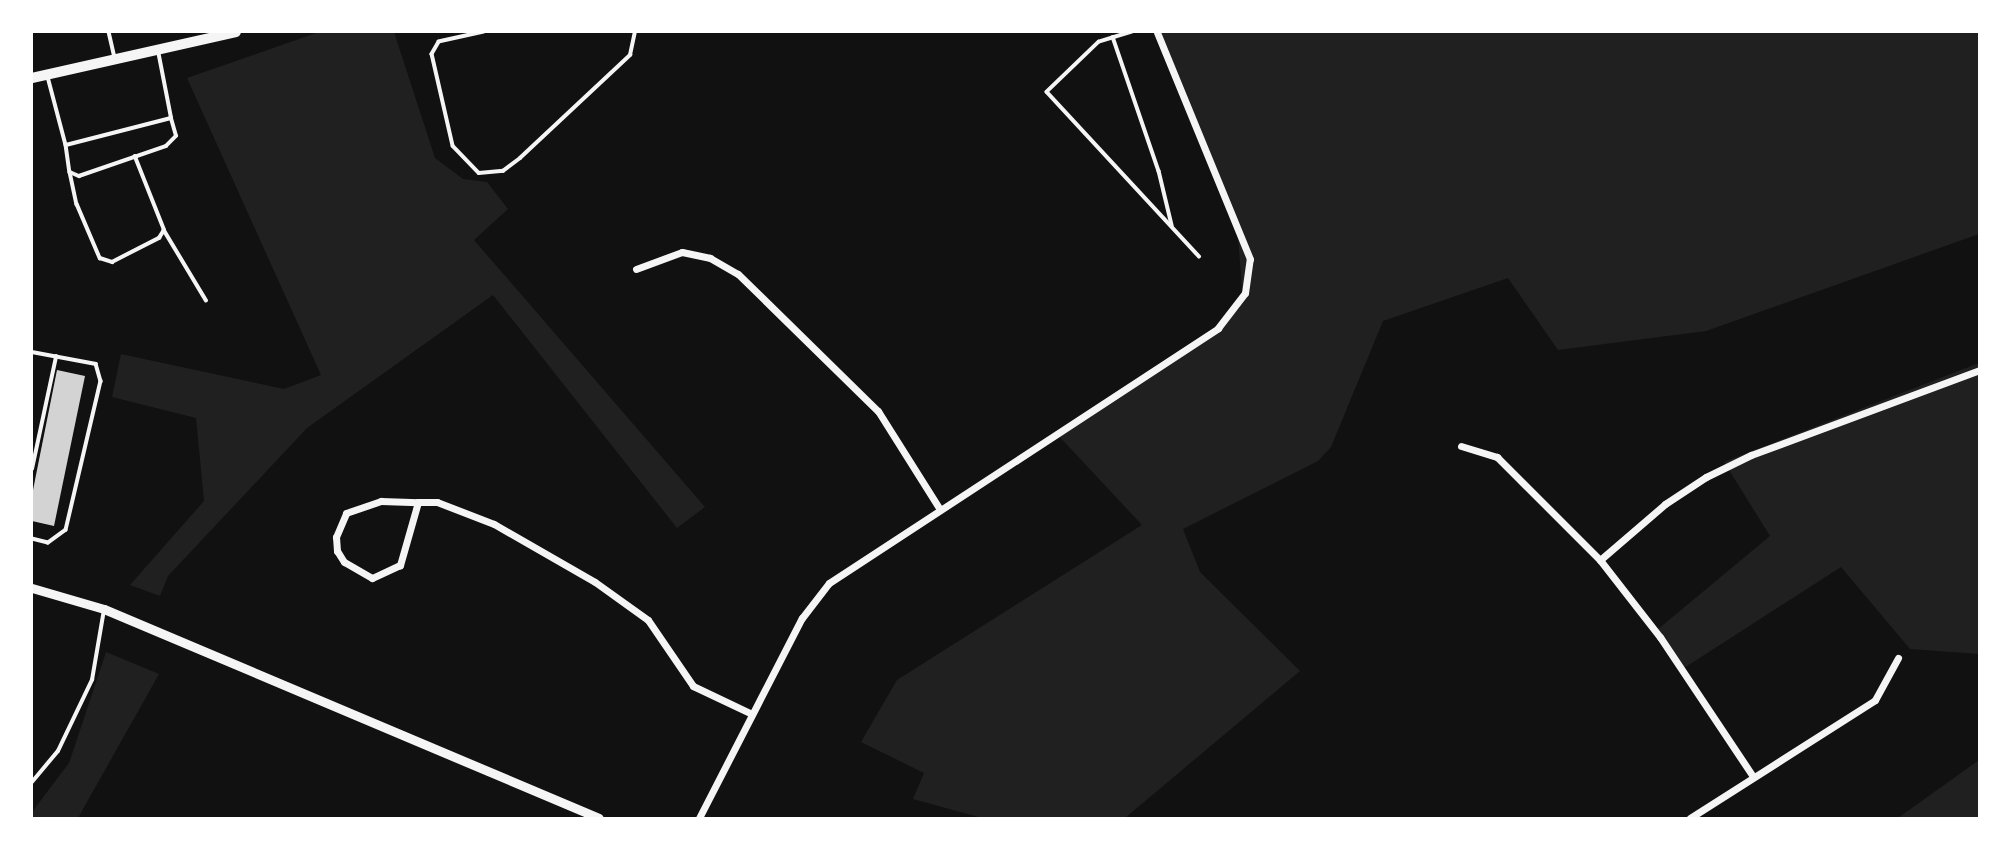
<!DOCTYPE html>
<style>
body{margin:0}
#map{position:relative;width:2011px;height:850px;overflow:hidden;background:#111;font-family:"Work Sans",sans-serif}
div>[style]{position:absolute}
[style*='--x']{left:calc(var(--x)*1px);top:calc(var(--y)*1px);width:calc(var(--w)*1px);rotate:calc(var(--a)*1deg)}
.green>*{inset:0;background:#202020}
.building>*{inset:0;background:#d3d3d3}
.service>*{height:3.5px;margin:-1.75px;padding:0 1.75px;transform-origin:1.75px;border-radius:1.75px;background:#f5f5f5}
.minor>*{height:7px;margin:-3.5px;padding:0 3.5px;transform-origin:3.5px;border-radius:3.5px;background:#f5f5f5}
.tertiary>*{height:9px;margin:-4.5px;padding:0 4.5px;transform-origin:4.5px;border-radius:4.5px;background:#f5f5f5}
.primary>*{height:10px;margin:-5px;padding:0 5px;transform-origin:5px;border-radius:5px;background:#f5f5f5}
span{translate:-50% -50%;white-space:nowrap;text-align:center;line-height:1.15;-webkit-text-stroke:6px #fff;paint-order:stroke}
.frame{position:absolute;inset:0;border:33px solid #fff;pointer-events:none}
</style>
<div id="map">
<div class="green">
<div style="clip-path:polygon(319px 32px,394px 32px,435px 158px,463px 179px,487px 182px,508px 209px,474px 240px,705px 507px,677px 528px,493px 295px,307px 428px,168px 576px,160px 596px,130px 585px,204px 501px,196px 418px,112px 397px,121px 354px,284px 389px,321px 375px,187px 78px)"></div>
<div style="clip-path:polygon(1156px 32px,1979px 32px,1979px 234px,1706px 331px,1558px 350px,1508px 278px,1383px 321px,1331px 447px,1318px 461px,1183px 529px,1200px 572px,1300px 671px,1125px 818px,982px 818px,913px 799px,924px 773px,861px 742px,897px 680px,1142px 525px,1056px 433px,1218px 331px,1243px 300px,1238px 237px)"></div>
<div style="clip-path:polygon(1979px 363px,1979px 654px,1910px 649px,1841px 567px,1684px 668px,1657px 630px,1770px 536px,1724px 462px)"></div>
<div style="clip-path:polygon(106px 652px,159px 674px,78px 818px,32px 818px,32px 812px,69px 763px)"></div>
<div style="clip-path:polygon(1979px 760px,1979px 818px,1898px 818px)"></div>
</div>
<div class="building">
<div style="clip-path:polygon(57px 370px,85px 376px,54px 526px,32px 521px,32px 495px)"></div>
</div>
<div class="service">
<div style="--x:109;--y:32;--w:26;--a:77"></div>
<div style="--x:484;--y:32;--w:46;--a:167.5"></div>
<div style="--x:439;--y:42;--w:14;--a:120"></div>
<div style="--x:432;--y:54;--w:94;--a:77.1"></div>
<div style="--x:453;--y:146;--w:37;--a:46"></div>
<div style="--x:479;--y:173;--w:24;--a:-5"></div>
<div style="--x:503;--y:171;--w:21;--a:-37"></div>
<div style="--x:520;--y:158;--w:151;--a:-43.1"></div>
<div style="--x:630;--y:55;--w:24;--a:-78"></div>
<div style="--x:1132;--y:32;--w:34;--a:163"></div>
<div style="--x:1099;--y:42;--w:72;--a:136.1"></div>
<div style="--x:1047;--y:92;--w:224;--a:47.2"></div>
<div style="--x:1113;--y:37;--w:142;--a:71.1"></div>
<div style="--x:1159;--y:171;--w:56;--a:76.5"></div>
<div style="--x:48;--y:77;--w:70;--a:75.2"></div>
<div style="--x:66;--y:145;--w:108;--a:-14.4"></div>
<div style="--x:171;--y:118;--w:68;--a:-101"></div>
<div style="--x:66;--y:145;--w:27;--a:82"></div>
<div style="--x:70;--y:172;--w:10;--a:24"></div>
<div style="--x:79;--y:176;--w:92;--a:-19"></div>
<div style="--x:166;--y:146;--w:14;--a:-45"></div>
<div style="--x:176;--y:136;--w:19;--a:-106"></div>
<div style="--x:70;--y:172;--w:33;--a:78"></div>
<div style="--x:77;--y:204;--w:59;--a:66.9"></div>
<div style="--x:100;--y:258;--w:13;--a:18"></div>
<div style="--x:112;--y:262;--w:53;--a:-27.1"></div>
<div style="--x:159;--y:238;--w:9;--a:-58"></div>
<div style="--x:164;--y:230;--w:79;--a:-111.7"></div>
<div style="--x:164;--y:230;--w:82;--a:59"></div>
<div style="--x:32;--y:352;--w:65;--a:10.6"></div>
<div style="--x:96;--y:364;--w:18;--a:74"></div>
<div style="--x:101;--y:381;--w:153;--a:103.2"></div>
<div style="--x:66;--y:530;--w:22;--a:144"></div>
<div style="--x:48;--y:543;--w:16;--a:-166"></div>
<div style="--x:32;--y:469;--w:115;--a:-77.9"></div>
<div style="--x:32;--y:782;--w:40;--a:-50"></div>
<div style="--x:58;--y:751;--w:79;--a:-64.4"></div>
<div style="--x:92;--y:680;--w:71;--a:-80.3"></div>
</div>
<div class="minor">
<div style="--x:636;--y:269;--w:49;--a:-20.3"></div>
<div style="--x:682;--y:252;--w:29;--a:12"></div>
<div style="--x:710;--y:258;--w:32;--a:30"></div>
<div style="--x:738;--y:274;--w:196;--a:44.4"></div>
<div style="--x:878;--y:411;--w:115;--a:57.8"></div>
<div style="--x:1461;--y:446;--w:38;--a:17"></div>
<div style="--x:1497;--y:457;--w:146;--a:45"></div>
<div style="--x:1600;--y:560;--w:98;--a:52.1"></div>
<div style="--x:1660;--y:637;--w:166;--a:56.3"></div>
<div style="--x:381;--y:501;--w:37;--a:2"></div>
<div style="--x:418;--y:502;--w:66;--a:105.9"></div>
<div style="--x:400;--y:565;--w:31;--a:155"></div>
<div style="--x:372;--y:578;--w:32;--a:-150"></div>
<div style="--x:344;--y:562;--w:13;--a:-122"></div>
<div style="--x:337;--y:551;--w:14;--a:-94"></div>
<div style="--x:336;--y:537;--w:26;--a:-67"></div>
<div style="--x:346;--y:513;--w:37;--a:-19"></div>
<div style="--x:418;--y:502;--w:19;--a:0"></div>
<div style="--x:437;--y:502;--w:61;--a:21.1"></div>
<div style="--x:494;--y:524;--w:116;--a:29.9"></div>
<div style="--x:595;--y:582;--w:65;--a:35.6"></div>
<div style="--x:648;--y:620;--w:80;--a:55.7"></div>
<div style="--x:693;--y:686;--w:65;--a:25.4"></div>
<div style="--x:1600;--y:560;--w:86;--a:-40.7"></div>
<div style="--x:1665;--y:504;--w:49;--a:-33.4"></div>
<div style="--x:1706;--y:477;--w:50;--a:-26.1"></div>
<div style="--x:1751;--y:455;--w:244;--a:-20.4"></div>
<div style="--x:699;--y:818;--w:225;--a:-62.8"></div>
<div style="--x:802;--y:618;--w:44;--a:-52.4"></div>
<div style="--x:829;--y:583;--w:465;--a:-33.2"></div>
<div style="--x:1218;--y:328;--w:44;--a:-52.4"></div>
<div style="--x:1245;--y:293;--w:34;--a:-82"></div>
<div style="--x:1250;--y:259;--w:245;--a:-112.3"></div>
<div style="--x:1690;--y:818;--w:219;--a:-32.5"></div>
<div style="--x:1875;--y:700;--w:48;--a:-61.3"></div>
</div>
<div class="tertiary">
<div style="--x:32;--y:588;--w:75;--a:16.3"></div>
<div style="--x:104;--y:609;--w:537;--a:22.89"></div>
</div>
<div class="primary">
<div style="--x:32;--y:78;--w:209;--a:-12.7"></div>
</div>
<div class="frame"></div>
</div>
